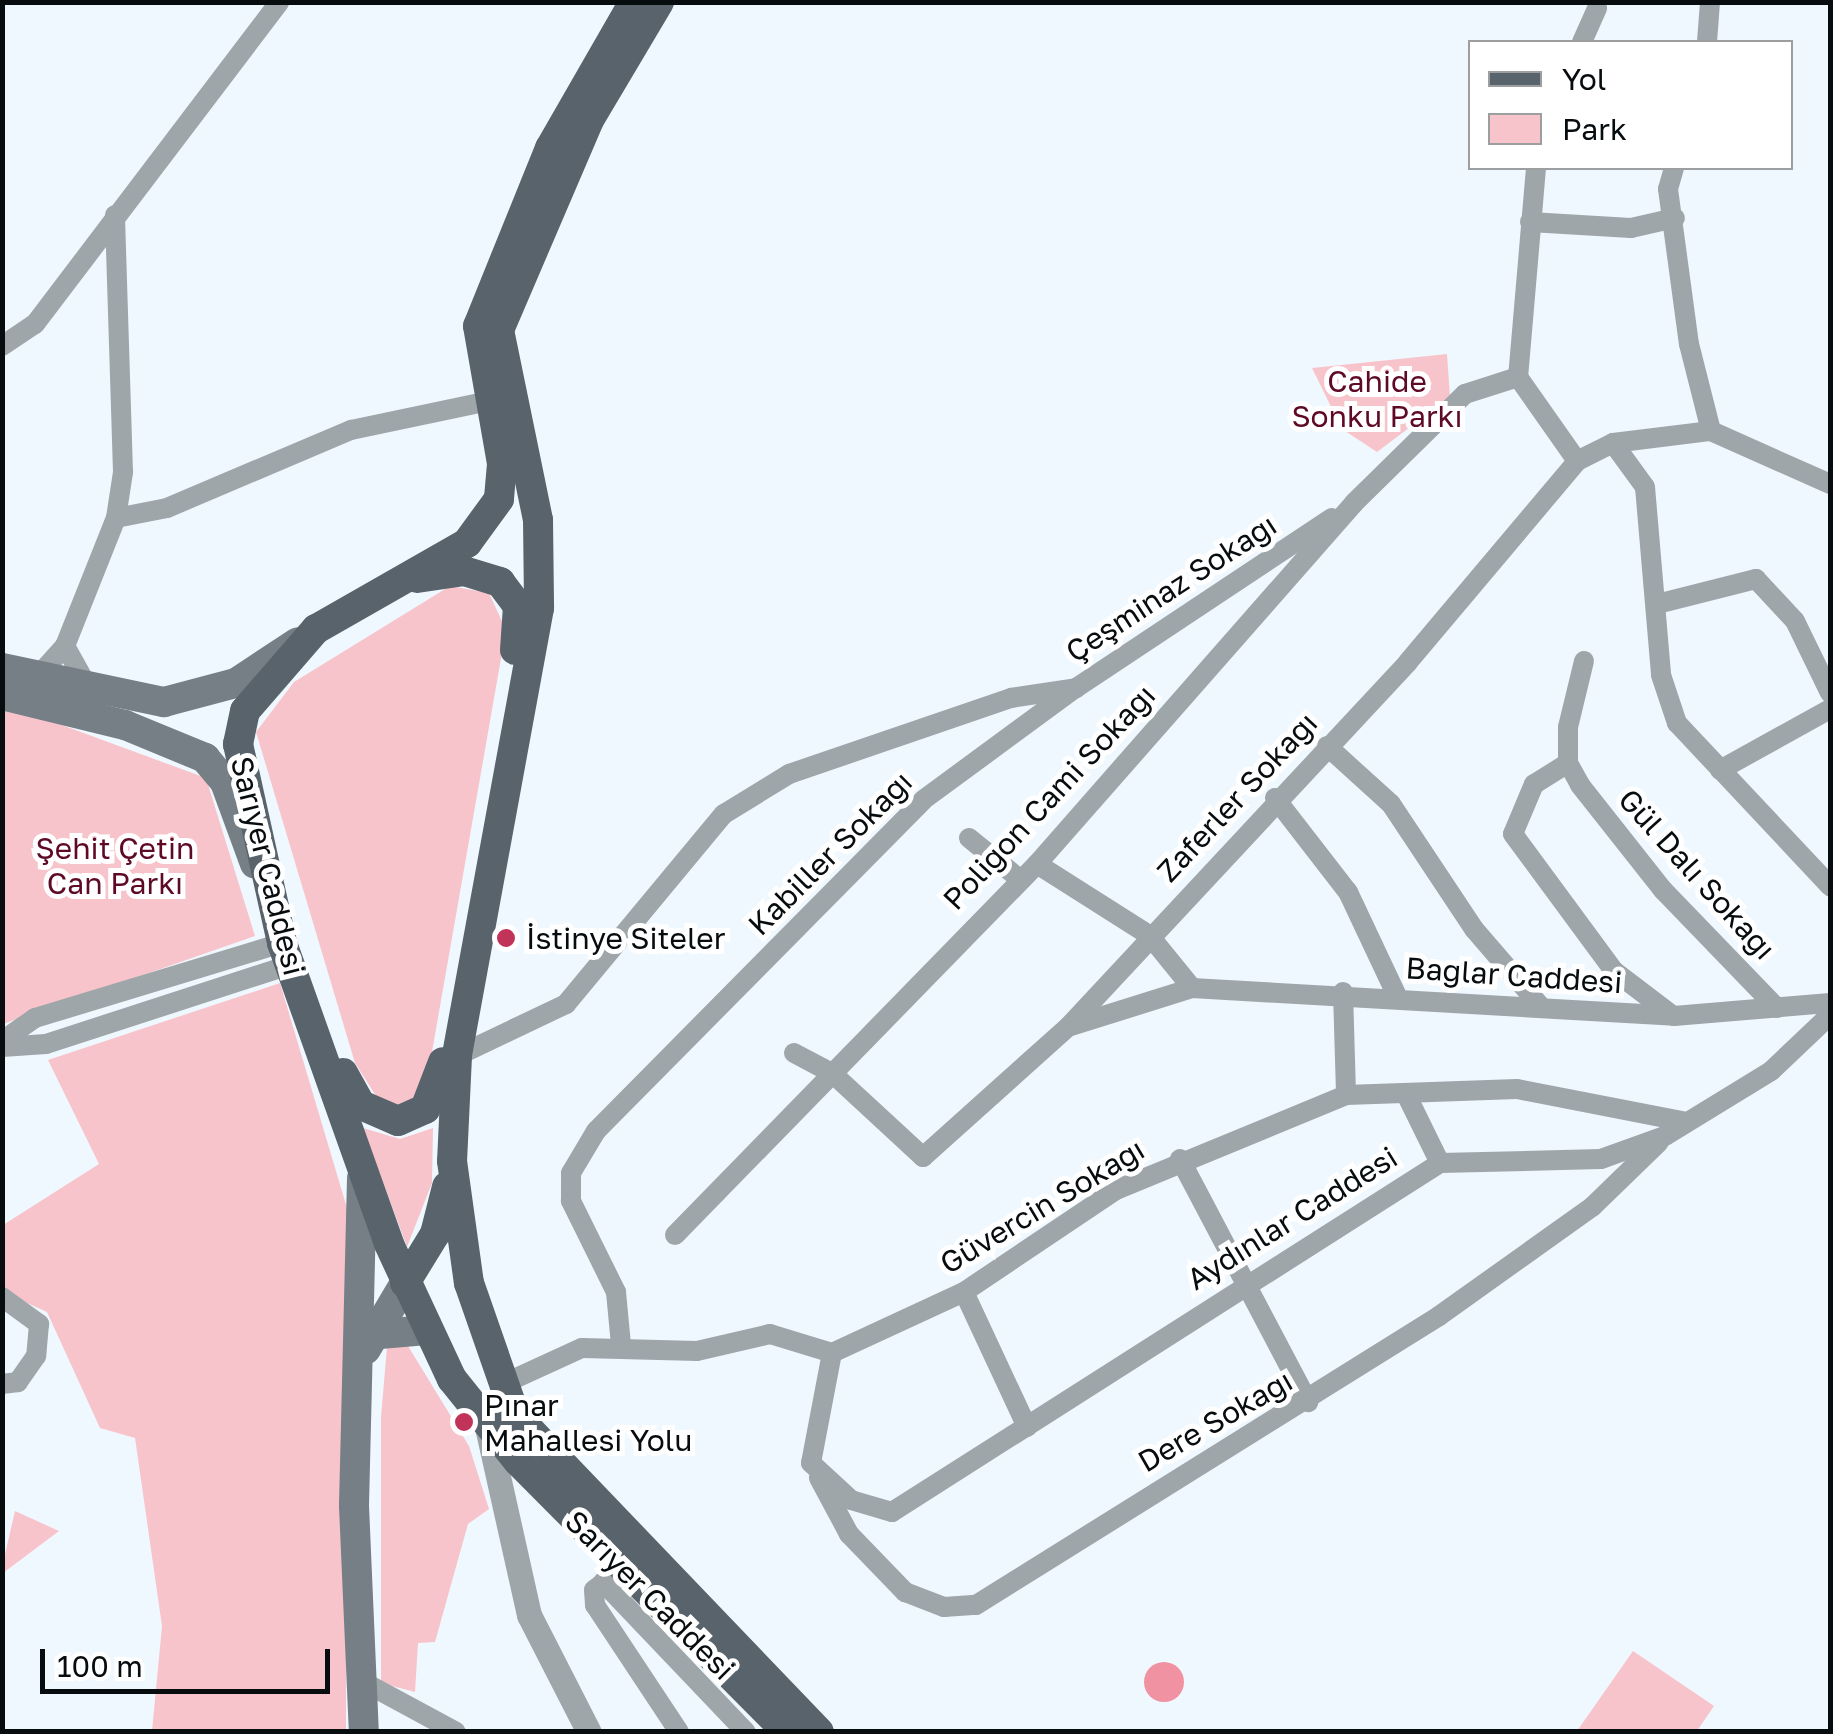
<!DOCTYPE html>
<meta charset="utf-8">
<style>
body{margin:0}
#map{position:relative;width:1833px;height:1734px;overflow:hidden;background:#eff8fe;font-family:"Golos Text",sans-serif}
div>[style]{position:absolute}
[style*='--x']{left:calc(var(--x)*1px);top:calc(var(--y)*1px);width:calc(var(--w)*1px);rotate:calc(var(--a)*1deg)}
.green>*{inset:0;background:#f8c4cb}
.water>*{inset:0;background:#f192a2}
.round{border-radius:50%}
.minor>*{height:20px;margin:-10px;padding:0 10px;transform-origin:10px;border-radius:10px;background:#9fa6aa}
.tertiary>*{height:25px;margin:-12.5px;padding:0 12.5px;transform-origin:12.5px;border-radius:12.5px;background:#9fa6aa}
.secondary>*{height:30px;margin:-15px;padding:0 15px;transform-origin:15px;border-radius:15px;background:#757f85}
.primary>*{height:30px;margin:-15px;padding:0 15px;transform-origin:15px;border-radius:15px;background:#58636b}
.dots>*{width:28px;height:28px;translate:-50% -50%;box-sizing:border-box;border:5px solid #fff;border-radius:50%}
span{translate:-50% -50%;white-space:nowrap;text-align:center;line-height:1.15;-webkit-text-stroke:10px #fff;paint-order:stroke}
.park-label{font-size:30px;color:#5e0925}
.street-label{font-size:30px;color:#070c0f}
.poi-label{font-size:30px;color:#070c0f}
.left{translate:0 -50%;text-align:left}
.frame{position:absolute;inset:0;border:5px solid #070c0f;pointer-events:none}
.legend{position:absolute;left:1468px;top:40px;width:325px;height:130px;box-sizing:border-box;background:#fff;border:2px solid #9c9e9f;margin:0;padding:12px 18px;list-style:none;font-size:30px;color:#070c0f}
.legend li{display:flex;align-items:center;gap:20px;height:50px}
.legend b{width:50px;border:2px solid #9c9e9f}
.scale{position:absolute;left:40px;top:1649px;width:290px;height:45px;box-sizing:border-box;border:5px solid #070c0f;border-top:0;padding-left:12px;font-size:30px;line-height:35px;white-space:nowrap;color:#070c0f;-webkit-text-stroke:8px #fff;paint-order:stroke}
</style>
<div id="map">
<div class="green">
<div style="clip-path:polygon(1447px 354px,1450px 397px,1377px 452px,1342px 429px,1312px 368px)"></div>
<div style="clip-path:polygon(450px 586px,489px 593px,506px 630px,429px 1069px,409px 1105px,397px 1107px,376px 1096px,355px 1063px,256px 732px,294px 682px)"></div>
<div style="clip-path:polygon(2px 703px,206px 778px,255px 936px,3px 1024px)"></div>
<div style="clip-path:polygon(280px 983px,347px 1208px,346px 1731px,152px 1731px,162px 1626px,135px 1438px,100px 1428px,47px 1312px,3px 1292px,3px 1225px,99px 1164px,48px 1060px)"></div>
<div style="clip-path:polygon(363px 1128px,400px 1139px,433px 1128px,432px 1183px,407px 1247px)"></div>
<div style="clip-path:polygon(405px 1341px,469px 1446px,489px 1509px,468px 1524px,435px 1642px,418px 1643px,415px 1692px,381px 1683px,381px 1417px,387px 1347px)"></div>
<div style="clip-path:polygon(15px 1511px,59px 1531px,3px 1573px,3px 1563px)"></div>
<div style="clip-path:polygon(1633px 1651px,1714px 1706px,1697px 1731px,1577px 1731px)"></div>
</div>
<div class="water">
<div class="round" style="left:1144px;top:1662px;width:40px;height:40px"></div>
</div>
<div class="minor">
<div style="--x:1582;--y:42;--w:37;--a:-66"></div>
<div style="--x:1707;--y:42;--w:40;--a:-85.7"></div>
<div style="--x:1536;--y:168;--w:210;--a:94.9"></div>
<div style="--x:1518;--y:377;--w:103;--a:54.9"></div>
<div style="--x:1674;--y:168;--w:22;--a:106"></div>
<div style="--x:1668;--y:189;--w:156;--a:82.3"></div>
<div style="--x:1689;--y:344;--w:90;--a:75.8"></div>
<div style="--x:1530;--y:222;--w:101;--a:3.4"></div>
<div style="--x:1631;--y:228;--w:45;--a:-12.8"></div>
<div style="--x:2;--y:346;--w:40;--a:-34"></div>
<div style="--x:35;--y:324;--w:404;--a:-52.8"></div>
<div style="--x:1613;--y:443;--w:54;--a:54"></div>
<div style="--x:1645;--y:487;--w:189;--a:85.1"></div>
<div style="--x:1661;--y:675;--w:51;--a:71.6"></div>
<div style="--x:1677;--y:723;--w:224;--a:46.8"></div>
<div style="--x:116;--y:518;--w:52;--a:-11.1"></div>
<div style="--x:167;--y:508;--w:200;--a:-23"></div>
<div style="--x:351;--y:430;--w:141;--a:-11.9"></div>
<div style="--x:1661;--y:603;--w:98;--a:-14.2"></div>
<div style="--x:1756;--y:579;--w:57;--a:47.1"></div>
<div style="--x:1795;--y:621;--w:80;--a:64.1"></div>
<div style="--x:65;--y:646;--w:138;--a:-68.3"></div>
<div style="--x:116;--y:518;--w:47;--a:-81.3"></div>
<div style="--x:123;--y:472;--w:257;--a:-91.8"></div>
<div style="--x:1584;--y:661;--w:68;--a:103.6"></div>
<div style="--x:1568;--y:727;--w:36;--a:90"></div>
<div style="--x:1568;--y:763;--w:25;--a:61"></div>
<div style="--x:1580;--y:785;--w:134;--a:51.7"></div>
<div style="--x:1663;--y:890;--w:164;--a:46"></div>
<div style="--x:38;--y:676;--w:40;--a:-48"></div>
<div style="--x:65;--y:646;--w:49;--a:60.8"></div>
<div style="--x:1327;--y:746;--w:86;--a:42.2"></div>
<div style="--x:1391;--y:804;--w:150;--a:56.4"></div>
<div style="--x:1474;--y:929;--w:103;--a:49.3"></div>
<div style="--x:1568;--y:763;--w:40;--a:148"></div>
<div style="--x:1534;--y:784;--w:54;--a:112.8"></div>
<div style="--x:1513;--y:834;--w:170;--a:53.6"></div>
<div style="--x:1614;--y:971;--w:73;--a:37.2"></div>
<div style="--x:1720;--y:770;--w:126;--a:-29"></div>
<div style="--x:1275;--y:798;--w:119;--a:52.2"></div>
<div style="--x:1348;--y:892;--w:115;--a:64.8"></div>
<div style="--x:969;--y:838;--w:60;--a:39"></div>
<div style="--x:1037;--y:864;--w:133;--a:32.4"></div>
<div style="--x:1149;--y:935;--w:68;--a:50.9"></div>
<div style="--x:1343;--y:992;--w:103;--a:88.3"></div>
<div style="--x:1071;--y:1026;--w:127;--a:-17.4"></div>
<div style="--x:1192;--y:988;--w:483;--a:3.3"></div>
<div style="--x:1674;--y:1016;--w:157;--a:-4.8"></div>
<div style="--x:2;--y:1041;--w:40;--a:-34.9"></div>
<div style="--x:35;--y:1018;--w:258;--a:-16.9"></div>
<div style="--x:2;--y:1047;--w:44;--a:-3.9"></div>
<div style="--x:46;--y:1044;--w:256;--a:-18"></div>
<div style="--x:794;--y:1053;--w:43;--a:27.8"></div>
<div style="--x:832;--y:1073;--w:124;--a:42.7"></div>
<div style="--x:923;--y:1157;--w:196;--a:-41.9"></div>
<div style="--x:1069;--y:1026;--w:497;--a:-47"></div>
<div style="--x:1408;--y:662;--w:263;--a:-49.9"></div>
<div style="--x:1577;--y:461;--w:40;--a:-26.6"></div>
<div style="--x:1613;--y:443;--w:99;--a:-7"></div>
<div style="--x:1711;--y:431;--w:130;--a:24"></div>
<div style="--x:457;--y:1056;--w:121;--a:-25.5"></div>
<div style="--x:566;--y:1004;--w:247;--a:-50.3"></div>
<div style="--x:724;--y:814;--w:76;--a:-31.6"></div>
<div style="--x:789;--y:774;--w:235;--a:-18.9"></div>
<div style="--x:1011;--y:698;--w:66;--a:-8.7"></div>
<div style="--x:1076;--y:688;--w:307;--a:-33.6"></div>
<div style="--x:1407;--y:1096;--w:75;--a:63.8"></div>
<div style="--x:1180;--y:1159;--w:275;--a:62.2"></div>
<div style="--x:675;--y:1235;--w:518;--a:-45.7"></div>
<div style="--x:1037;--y:864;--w:480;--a:-48.7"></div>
<div style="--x:1354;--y:503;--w:156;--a:-44.5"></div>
<div style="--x:1465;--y:394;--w:56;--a:-17.8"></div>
<div style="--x:964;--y:1292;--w:149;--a:65"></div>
<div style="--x:2;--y:1297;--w:46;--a:36.1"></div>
<div style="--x:39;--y:1324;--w:32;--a:95"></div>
<div style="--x:36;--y:1356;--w:32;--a:125"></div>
<div style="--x:18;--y:1382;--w:16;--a:173"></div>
<div style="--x:621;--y:1345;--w:53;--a:-95.4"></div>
<div style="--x:616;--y:1292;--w:102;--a:-116.3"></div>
<div style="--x:571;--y:1201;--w:28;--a:-90"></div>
<div style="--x:571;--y:1173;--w:49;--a:-59.2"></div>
<div style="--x:596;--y:1131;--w:465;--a:-45.3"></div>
<div style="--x:923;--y:800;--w:187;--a:-36.3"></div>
<div style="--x:832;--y:1353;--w:145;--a:-24.8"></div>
<div style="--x:964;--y:1292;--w:183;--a:-33.9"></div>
<div style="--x:1116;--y:1190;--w:249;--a:-22.4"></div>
<div style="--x:1346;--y:1095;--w:171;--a:-2"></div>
<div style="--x:1517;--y:1089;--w:172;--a:11"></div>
<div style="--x:501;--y:1385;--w:89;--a:-24.6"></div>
<div style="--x:582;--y:1348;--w:115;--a:1.5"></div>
<div style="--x:697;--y:1351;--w:75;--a:-13.1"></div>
<div style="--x:770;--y:1334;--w:65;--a:17"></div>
<div style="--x:811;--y:1463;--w:54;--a:42.8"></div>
<div style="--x:851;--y:1500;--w:43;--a:16.3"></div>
<div style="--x:892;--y:1512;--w:650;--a:-32.49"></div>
<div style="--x:1440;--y:1163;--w:161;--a:-1.4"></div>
<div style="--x:1601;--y:1159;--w:68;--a:-19.8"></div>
<div style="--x:1665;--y:1136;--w:124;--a:-31.5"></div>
<div style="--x:1771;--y:1071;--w:81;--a:-43.5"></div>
<div style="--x:811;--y:1463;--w:112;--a:-79.2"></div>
<div style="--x:819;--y:1478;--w:64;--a:61.8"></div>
<div style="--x:849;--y:1534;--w:81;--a:46"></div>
<div style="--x:905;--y:1592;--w:42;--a:21"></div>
<div style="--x:944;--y:1607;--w:32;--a:-4"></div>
<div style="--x:976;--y:1605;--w:546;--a:-31.97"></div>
<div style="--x:1439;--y:1316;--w:188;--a:-35.5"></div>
<div style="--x:1592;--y:1207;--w:93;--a:-44.1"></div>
<div style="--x:611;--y:1577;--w:21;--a:143"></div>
<div style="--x:594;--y:1590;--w:15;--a:86"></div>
<div style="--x:595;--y:1605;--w:152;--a:56.5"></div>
<div style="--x:603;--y:1582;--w:207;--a:46.4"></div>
<div style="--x:360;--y:1680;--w:109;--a:28.4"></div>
</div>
<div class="tertiary">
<div style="--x:487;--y:1427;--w:193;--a:77.4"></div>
<div style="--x:529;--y:1615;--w:131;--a:62.9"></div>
</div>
<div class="secondary">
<div style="--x:2;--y:668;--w:166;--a:11.9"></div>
<div style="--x:164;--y:702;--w:74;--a:-14.8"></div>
<div style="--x:236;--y:683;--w:74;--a:-33.5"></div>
<div style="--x:2;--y:695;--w:127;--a:13.7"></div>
<div style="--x:125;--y:725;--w:87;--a:22.4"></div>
<div style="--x:205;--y:758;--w:31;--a:50"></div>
<div style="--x:225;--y:782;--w:87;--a:69.9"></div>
<div style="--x:362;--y:1178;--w:328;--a:91.4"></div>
<div style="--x:354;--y:1506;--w:226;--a:87.5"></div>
<div style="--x:368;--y:1335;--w:59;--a:-4.8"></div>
<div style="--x:366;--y:1349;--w:77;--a:-59.4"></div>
</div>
<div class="primary">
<div style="--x:634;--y:2;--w:168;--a:119.9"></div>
<div style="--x:550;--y:148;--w:192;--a:112"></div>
<div style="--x:478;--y:326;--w:140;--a:80.1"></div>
<div style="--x:502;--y:464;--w:35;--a:95"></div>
<div style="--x:499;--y:499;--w:54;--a:126"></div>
<div style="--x:467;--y:543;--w:174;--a:150.3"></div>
<div style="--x:316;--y:629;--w:108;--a:130.9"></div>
<div style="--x:245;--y:711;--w:34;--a:102"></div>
<div style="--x:238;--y:744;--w:204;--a:77.5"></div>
<div style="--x:282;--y:943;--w:319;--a:70.4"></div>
<div style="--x:389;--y:1244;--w:149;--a:65"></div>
<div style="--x:452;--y:1379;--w:105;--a:51.2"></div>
<div style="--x:518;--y:1461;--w:382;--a:45.2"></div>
<div style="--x:659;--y:2;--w:137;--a:120.7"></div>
<div style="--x:589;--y:120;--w:228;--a:113.2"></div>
<div style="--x:499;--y:330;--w:194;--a:78.4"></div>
<div style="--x:538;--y:520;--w:88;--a:89.3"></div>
<div style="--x:539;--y:608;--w:455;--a:100.4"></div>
<div style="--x:457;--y:1056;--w:105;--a:92.7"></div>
<div style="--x:452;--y:1161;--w:123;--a:82.1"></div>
<div style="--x:469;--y:1283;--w:140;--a:70.8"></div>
<div style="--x:515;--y:1415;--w:439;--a:46.2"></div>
<div style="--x:417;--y:578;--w:48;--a:-8.5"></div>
<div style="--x:464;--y:571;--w:38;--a:17"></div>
<div style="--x:500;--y:582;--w:30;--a:53"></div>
<div style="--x:518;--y:606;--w:44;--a:93.9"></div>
<div style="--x:343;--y:1073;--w:37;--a:61"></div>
<div style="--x:361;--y:1105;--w:40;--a:23.4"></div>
<div style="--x:398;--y:1121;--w:30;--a:-24"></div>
<div style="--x:425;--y:1109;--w:50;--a:-69"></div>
<div style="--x:405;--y:1283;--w:57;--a:-58.5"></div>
<div style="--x:435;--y:1234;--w:49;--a:-75.7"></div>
</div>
<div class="dots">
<div style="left:506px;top:938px;background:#c2335a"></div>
<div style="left:464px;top:1422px;background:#c2335a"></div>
</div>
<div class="park-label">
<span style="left:1377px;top:398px">Cahide<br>Sonku Parkı</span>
<span style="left:115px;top:865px">Şehit Çetin<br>Can Parkı</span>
</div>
<div class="street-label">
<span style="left:1171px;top:588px;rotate:-33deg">Çeşminaz Sokağı</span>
<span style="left:1049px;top:797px;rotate:-47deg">Poligon Cami Sokağı</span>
<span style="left:1237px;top:797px;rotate:-47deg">Zaferler Sokağı</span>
<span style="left:830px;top:853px;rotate:-45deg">Kabiller Sokağı</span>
<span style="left:268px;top:866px;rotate:76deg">Sarıyer Caddesi</span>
<span style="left:1697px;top:874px;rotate:48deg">Gül Dalı Sokağı</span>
<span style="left:1514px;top:975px;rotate:4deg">Bağlar Caddesi</span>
<span style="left:1042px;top:1206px;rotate:-31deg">Güvercin Sokağı</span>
<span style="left:1292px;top:1218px;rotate:-32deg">Aydınlar Caddesi</span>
<span style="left:1215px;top:1421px;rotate:-30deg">Dere Sokağı</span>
<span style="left:650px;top:1595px;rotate:45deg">Sarıyer Caddesi</span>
</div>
<div class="poi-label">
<span class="left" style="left:526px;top:938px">İstinye Siteler</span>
<span class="left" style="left:484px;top:1422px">Pınar<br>Mahallesi Yolu</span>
</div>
<div class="frame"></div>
<ul class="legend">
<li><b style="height:12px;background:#58636b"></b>Yol</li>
<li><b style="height:28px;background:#f8c4cb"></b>Park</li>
</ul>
<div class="scale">100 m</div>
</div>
